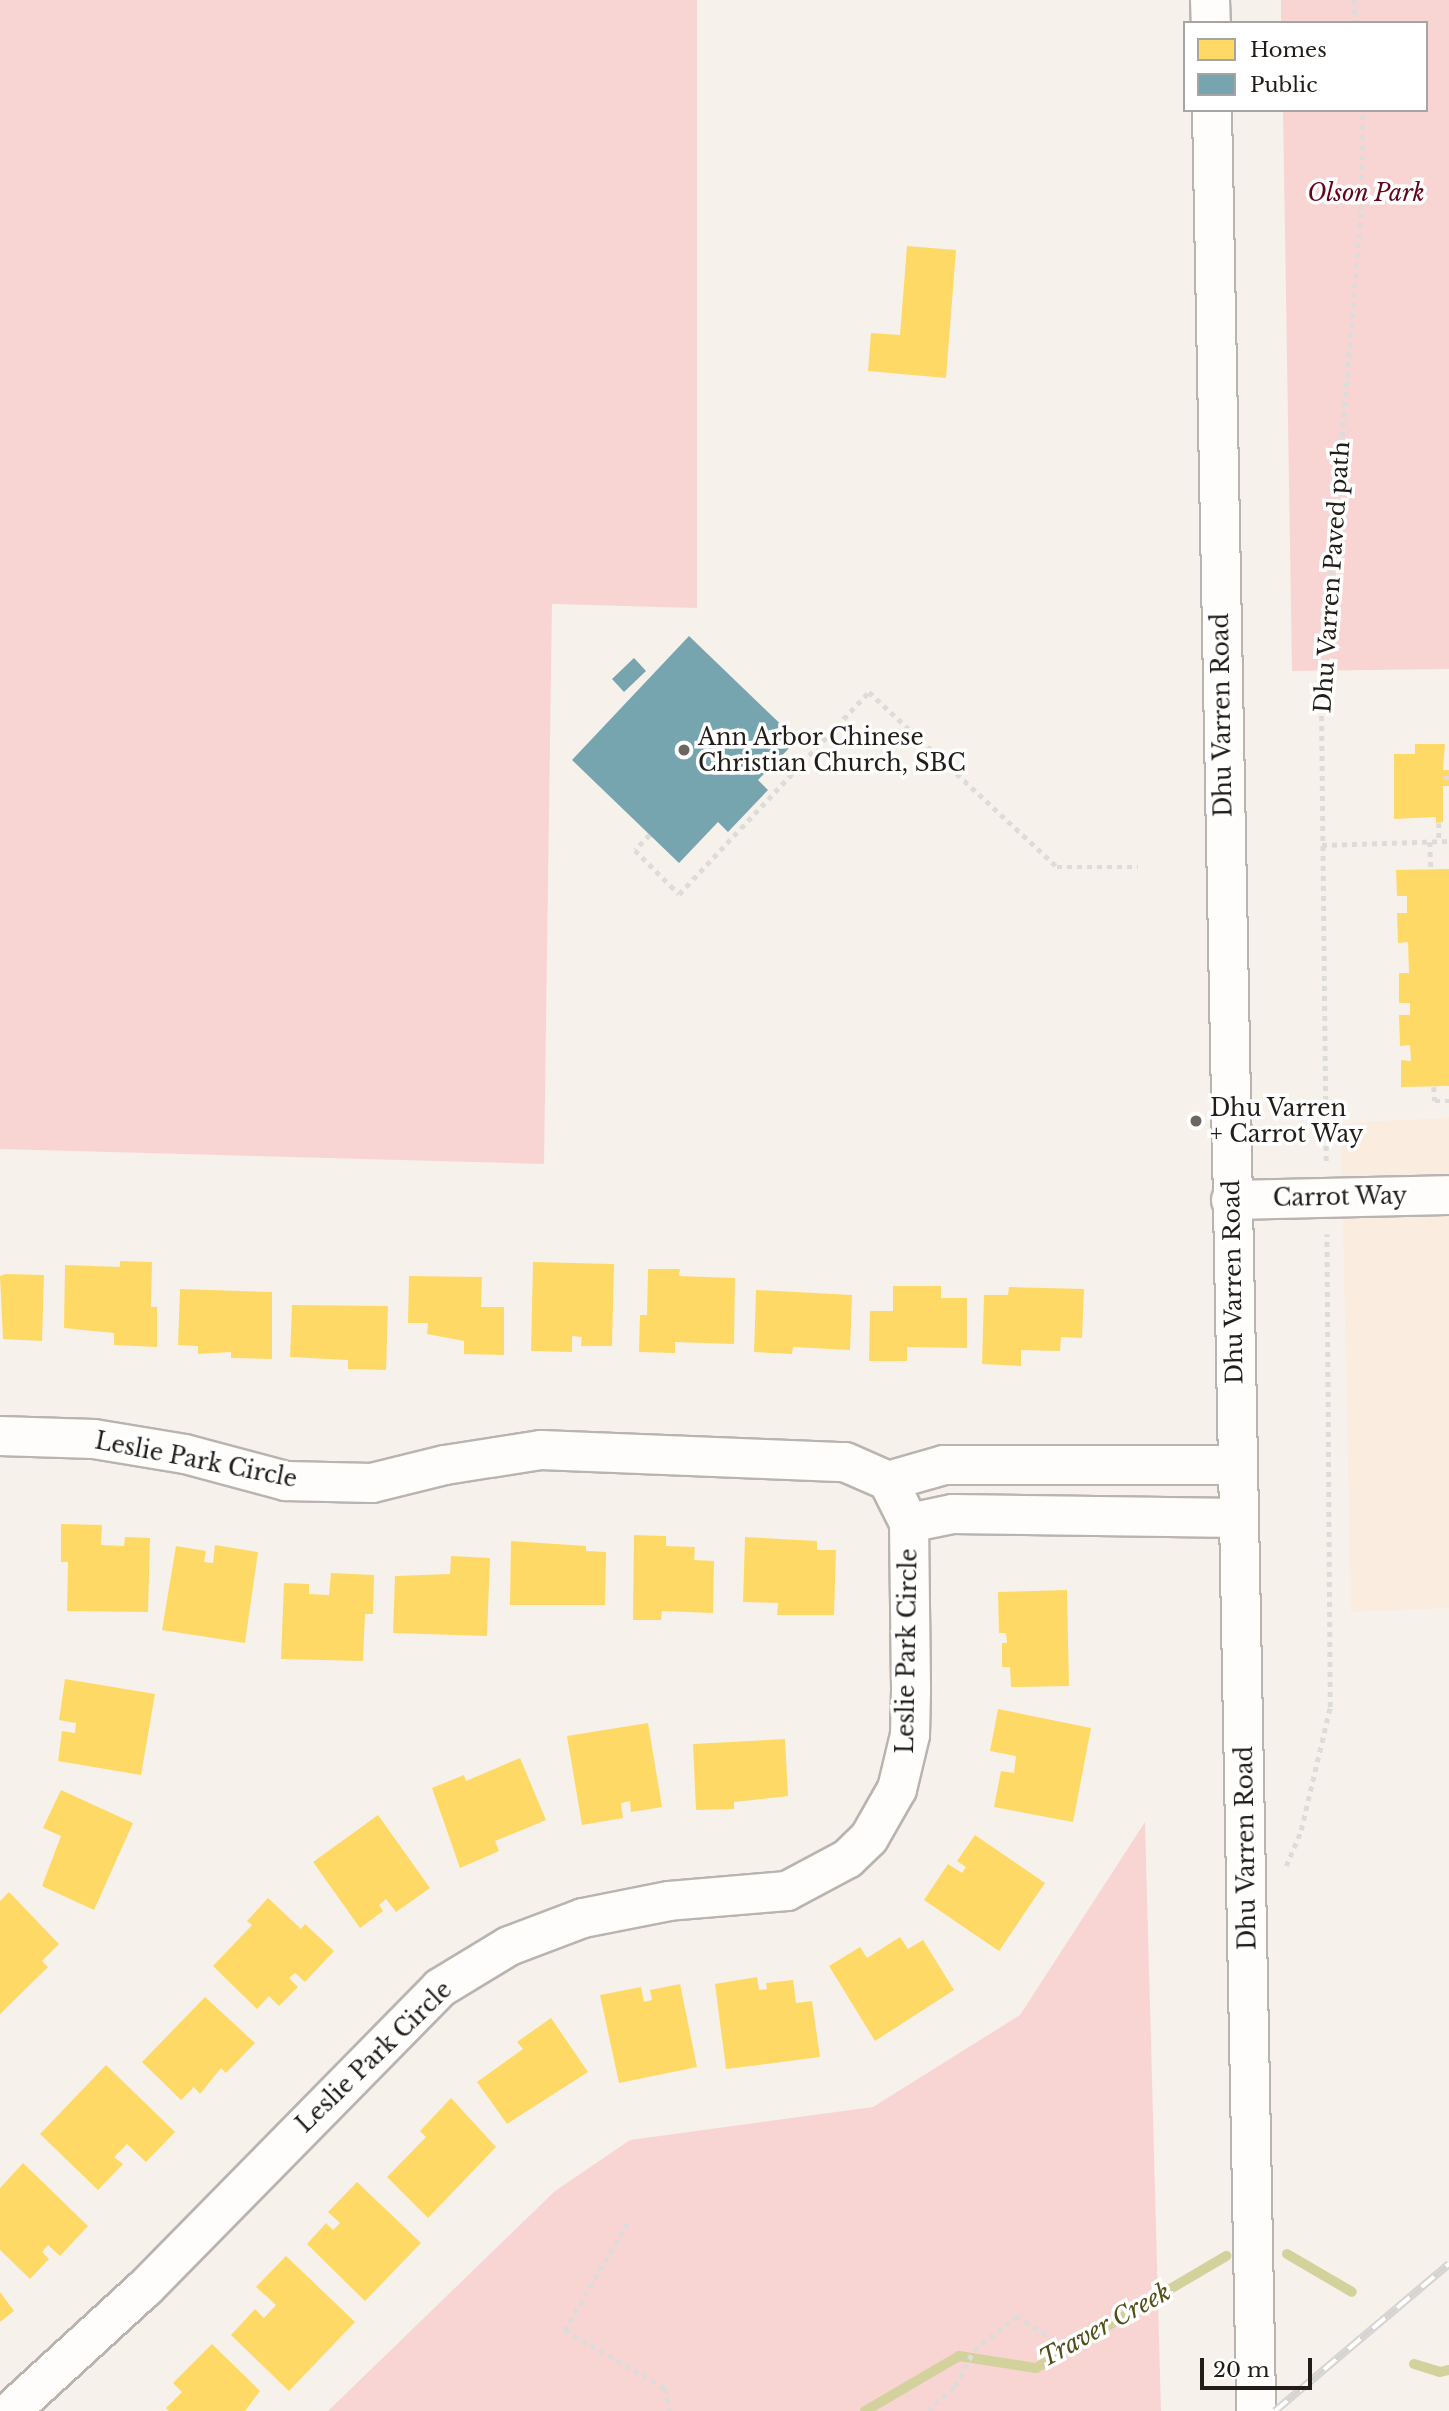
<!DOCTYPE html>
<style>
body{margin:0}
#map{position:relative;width:1449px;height:2411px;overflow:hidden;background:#f7f1eb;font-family:"Libre Baskerville",serif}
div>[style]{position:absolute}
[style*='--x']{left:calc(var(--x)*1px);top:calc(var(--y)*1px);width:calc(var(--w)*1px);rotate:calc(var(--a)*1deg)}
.built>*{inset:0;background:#faecde}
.green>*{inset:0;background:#f8d5d3}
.homes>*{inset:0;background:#ffd966}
.public>*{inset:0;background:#76a5af}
.stream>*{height:10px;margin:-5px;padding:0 5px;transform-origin:5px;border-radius:5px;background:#d3d29d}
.path>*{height:4.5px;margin-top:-2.25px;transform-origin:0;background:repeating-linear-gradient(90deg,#dedcda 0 5px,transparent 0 10px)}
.roads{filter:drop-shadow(2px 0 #bab4b0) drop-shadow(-2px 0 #bab4b0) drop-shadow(0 2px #bab4b0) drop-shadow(0 -2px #bab4b0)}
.street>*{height:38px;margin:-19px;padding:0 19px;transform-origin:19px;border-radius:19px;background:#fefdfc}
.secondary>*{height:38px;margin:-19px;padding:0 19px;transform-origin:19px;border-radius:19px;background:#fefdfc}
.rail>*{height:8px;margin-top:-4px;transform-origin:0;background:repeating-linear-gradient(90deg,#fff 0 16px,#d6d4d2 0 32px);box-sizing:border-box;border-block:2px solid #d6d4d2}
.dots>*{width:19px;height:19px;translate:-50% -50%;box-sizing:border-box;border:4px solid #fff;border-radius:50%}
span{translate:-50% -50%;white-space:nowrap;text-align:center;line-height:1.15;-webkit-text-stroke:7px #fff;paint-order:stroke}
.park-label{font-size:23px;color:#65051b;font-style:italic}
.street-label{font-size:23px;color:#221d18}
.poi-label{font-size:23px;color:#221d18}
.left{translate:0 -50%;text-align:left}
.water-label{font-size:24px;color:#504f18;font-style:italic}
.legend{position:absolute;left:1183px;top:21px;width:245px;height:91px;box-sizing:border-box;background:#fff;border:2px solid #a7a5a3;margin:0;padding:9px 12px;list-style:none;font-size:21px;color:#221d18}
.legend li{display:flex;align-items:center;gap:14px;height:35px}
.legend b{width:35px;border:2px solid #a7a5a3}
.scale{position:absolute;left:1200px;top:2358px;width:112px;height:32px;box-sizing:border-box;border:4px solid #221d18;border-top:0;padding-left:9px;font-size:21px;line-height:24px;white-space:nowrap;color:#221d18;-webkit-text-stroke:5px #fff;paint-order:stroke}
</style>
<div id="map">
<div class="built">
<div style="clip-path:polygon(1449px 1118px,1449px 1608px,1351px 1612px,1341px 1123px)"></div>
</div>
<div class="green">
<div style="clip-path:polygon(0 0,697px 0,697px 608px,552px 604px,544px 1164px,0 1149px)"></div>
<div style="clip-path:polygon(1281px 0,1449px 0,1449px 669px,1292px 671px,1283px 110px,1426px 110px,1426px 23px,1281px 23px)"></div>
<div style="clip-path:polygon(1145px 1822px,1161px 2411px,328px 2411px,555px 2191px,630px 2140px,873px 2107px,1020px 2015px)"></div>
</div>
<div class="homes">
<div style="clip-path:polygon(907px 246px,956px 250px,946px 378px,868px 371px,871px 333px,900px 335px)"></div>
<div style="clip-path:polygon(1415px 744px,1445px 744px,1443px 770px,1449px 770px,1449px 786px,1443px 786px,1443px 822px,1436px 823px,1436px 817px,1394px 819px,1394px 754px,1415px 754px)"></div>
<div style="clip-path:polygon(1449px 869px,1449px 1086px,1401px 1087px,1401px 1060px,1411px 1061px,1410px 1045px,1400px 1046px,1399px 1015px,1410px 1015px,1410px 1003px,1399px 1003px,1399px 973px,1409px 973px,1408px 942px,1398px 943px,1397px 913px,1407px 913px,1407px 896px,1397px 896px,1396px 870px)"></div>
<div style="clip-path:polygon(120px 1261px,152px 1262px,151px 1307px,157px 1307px,157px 1347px,114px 1345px,114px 1333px,64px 1328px,65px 1265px,120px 1267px)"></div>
<div style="clip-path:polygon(533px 1262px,614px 1264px,612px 1346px,581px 1346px,582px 1337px,572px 1336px,572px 1352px,531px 1351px)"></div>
<div style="clip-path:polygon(648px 1269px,680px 1269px,679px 1276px,735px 1278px,734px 1344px,675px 1342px,675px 1353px,639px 1352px,640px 1315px,647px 1315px)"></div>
<div style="clip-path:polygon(6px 1274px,44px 1275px,42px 1341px,3px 1339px,0 1276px)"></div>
<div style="clip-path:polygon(409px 1276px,482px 1277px,481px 1307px,504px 1307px,504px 1355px,464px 1354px,464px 1341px,427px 1334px,428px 1323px,408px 1323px)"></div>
<div style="clip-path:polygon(893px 1286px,941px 1286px,941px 1298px,967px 1298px,967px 1348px,907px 1347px,907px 1361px,869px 1361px,870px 1311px,893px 1311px)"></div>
<div style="clip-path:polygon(1009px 1287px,1084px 1289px,1082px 1338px,1061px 1337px,1060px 1351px,1021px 1350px,1021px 1366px,982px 1364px,984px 1295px,1008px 1295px)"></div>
<div style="clip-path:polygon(180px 1289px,272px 1292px,272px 1359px,231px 1358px,231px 1352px,198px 1354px,198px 1346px,178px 1345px)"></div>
<div style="clip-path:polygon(756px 1290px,852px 1295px,850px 1350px,793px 1347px,792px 1354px,754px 1352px)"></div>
<div style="clip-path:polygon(292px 1305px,388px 1306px,386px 1370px,348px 1369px,348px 1360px,290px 1357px)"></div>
<div style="clip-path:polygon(61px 1524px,102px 1525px,101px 1545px,124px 1546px,125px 1537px,150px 1538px,148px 1612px,67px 1611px,68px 1562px,61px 1562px)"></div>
<div style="clip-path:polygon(634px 1535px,666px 1536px,666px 1546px,695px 1547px,694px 1560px,714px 1561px,713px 1613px,662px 1611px,661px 1620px,633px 1620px)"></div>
<div style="clip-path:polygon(745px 1537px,817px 1541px,817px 1550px,836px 1550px,834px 1615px,777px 1615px,778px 1603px,743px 1602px)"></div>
<div style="clip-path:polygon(511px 1541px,586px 1546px,586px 1551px,606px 1552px,605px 1605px,510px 1605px)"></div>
<div style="clip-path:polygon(215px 1545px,258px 1552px,245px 1643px,162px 1630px,176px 1546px,206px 1551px,204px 1562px,213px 1563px)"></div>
<div style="clip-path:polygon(451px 1556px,490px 1558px,487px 1636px,393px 1633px,395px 1576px,450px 1574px)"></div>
<div style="clip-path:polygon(331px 1573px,374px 1575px,373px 1614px,365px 1614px,363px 1661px,281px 1659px,284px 1583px,309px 1584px,309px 1594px,329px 1595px)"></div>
<div style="clip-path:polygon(1067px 1590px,1069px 1686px,1011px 1687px,1010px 1667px,1002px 1667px,1002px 1643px,1007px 1643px,1006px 1633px,999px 1633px,998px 1592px)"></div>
<div style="clip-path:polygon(65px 1679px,155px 1694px,141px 1775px,58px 1761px,62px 1731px,75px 1733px,76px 1723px,59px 1720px)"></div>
<div style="clip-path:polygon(998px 1709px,1091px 1728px,1073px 1822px,994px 1807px,1001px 1771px,1014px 1773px,1016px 1756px,990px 1751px)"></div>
<div style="clip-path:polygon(648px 1723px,662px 1807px,631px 1812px,630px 1801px,621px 1803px,623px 1818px,582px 1825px,567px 1736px)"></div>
<div style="clip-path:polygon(785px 1739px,788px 1796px,734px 1802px,734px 1809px,696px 1810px,693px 1744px)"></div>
<div style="clip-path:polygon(520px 1758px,546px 1820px,495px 1841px,499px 1851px,460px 1868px,432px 1788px,464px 1775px,466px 1781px)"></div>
<div style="clip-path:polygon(61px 1790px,133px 1823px,94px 1910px,42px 1886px,61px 1836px,43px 1828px)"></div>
<div style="clip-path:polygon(378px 1815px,430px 1888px,396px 1912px,386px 1899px,379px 1905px,383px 1911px,360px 1928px,313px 1862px)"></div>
<div style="clip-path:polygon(975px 1835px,1045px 1883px,999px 1951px,924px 1900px,948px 1864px,962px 1873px,966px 1867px,957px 1861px)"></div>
<div style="clip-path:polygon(9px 1892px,59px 1944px,42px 1961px,48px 1967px,0 2014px,0 1901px)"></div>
<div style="clip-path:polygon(268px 1898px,301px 1929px,305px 1924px,334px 1951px,305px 1982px,295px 1973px,289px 1978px,298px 1987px,279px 2006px,269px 1996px,257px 2009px,213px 1966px,252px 1925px,247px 1921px)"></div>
<div style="clip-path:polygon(900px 1937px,908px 1949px,923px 1940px,954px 1990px,875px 2041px,829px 1966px,860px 1947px,867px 1958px)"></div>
<div style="clip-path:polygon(757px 1977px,759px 1990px,767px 1989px,766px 1983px,793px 1980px,796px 2003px,812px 2001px,820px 2057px,726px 2069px,715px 1984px)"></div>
<div style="clip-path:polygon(680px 1984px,697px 2067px,619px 2083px,600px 1995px,641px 1987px,644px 2002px,652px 2000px,650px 1990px)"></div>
<div style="clip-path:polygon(205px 1997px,255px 2043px,226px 2073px,221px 2068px,200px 2094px,194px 2087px,181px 2100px,142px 2062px)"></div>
<div style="clip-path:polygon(551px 2018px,588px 2072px,507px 2124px,477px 2082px,523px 2049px,517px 2042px)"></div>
<div style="clip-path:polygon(106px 2065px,175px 2132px,146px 2162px,127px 2144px,114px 2157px,123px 2164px,98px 2190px,40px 2134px)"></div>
<div style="clip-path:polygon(451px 2098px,496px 2147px,428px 2218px,387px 2177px,426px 2137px,420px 2131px)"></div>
<div style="clip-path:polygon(23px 2163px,88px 2226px,60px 2256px,48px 2245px,42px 2252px,49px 2259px,30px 2279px,0 2250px,0 2188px)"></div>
<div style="clip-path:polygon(357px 2182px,421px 2243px,365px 2301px,307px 2244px,326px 2223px,333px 2230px,340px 2223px,328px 2212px)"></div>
<div style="clip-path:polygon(286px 2256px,355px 2322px,289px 2391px,231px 2335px,255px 2309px,264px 2318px,276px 2305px,256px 2287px)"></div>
<div style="clip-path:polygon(0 2292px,14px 2311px,0 2322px)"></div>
<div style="clip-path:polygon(212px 2344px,260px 2391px,245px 2411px,169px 2411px,166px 2408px,182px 2392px,173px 2383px)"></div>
</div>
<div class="public">
<div style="clip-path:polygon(689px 636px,797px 740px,758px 780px,768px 790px,728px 832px,718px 822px,679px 863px,572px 760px)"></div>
<div style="clip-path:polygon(634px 658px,646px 671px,624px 692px,612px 679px)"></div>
</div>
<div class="stream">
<div style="--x:1287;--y:2254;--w:75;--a:30.3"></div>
<div style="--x:1414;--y:2364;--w:27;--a:17"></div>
<div style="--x:1440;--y:2372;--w:9;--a:-13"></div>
<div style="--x:865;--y:2411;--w:109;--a:-30.3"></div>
<div style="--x:959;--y:2356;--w:78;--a:8.9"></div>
<div style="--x:1036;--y:2368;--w:221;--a:-30.5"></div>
</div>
<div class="path">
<div style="--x:1354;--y:0;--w:23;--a:85"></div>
<div style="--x:1444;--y:778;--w:5;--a:0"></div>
<div style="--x:1439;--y:823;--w:18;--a:90"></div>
<div style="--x:650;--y:835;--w:21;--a:135"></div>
<div style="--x:635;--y:850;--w:62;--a:45"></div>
<div style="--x:679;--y:894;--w:277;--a:-46.8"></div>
<div style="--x:869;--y:692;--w:257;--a:42.9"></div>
<div style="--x:1057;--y:867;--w:81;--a:0"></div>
<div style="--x:1430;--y:842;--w:28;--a:88"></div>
<div style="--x:1322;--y:845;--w:127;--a:-1.8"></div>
<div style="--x:1434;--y:1087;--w:14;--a:86"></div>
<div style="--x:1435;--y:1101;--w:14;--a:0"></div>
<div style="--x:1326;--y:1161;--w:475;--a:-90.6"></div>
<div style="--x:1321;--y:686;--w:478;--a:-85.2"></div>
<div style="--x:1361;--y:210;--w:100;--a:-88.9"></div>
<div style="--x:1286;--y:1866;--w:39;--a:-67"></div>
<div style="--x:1301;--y:1830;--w:126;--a:-76.7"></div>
<div style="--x:1330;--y:1707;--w:473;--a:-90.4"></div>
<div style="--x:628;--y:2223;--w:124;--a:120.5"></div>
<div style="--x:565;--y:2330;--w:116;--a:30.1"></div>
<div style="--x:665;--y:2388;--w:24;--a:78"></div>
<div style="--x:928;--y:2411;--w:37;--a:-43"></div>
<div style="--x:955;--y:2386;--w:41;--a:-62.2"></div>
<div style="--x:974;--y:2350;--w:54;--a:-39"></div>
<div style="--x:1016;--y:2316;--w:46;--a:31.6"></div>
</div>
<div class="roads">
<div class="street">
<div style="--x:1231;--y:1200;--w:218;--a:-1.3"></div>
<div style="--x:0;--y:1436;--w:94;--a:1.8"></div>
<div style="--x:94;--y:1439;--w:92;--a:9.4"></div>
<div style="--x:185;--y:1454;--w:105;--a:15"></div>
<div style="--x:286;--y:1481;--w:86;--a:1.3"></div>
<div style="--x:372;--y:1483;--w:75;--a:-13.9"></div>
<div style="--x:445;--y:1465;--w:97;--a:-8.9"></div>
<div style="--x:541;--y:1450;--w:304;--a:2.3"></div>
<div style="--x:845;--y:1462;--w:47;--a:23.8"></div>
<div style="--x:888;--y:1481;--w:47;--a:63.4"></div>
<div style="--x:909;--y:1523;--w:168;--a:89.3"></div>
<div style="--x:911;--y:1691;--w:44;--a:91.3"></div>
<div style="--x:910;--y:1735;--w:56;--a:103.5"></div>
<div style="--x:897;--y:1789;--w:56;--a:119.7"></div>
<div style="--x:869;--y:1838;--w:30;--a:136"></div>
<div style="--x:847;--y:1859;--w:68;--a:151.9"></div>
<div style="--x:787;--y:1891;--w:118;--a:175.2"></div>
<div style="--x:669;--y:1901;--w:88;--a:168.8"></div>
<div style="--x:583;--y:1918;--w:79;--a:159.3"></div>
<div style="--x:509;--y:1946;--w:81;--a:148.7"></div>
<div style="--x:440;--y:1988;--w:421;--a:134.5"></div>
<div style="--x:145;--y:2288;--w:182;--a:137.5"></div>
<div style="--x:888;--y:1481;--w:58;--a:-15.9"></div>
<div style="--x:944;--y:1465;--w:293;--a:0"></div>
<div style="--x:909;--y:1523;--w:45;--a:-11.6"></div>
<div style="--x:953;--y:1514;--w:286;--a:0.8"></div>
</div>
<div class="secondary">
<div style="--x:1210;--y:0;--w:23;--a:88"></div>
<div style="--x:1212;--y:110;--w:2301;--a:88.9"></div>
</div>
</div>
<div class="rail">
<div style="--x:1275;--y:2411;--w:228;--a:-40.2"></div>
</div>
<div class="dots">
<div style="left:684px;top:750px;background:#6d6762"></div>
<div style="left:1196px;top:1121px;background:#6d6762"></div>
</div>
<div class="park-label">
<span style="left:1366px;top:193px">Olson Park</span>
</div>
<div class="street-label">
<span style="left:1332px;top:577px;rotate:-86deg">Dhu Varren Paved path</span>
<span style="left:1222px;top:715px;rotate:-91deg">Dhu Varren Road</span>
<span style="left:1340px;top:1197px;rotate:-1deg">Carrot Way</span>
<span style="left:1233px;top:1282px;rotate:-91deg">Dhu Varren Road</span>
<span style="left:196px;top:1460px;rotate:11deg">Leslie Park Circle</span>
<span style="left:907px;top:1651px;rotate:-89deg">Leslie Park Circle</span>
<span style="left:1246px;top:1848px;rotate:-91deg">Dhu Varren Road</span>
<span style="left:374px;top:2057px;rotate:-44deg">Leslie Park Circle</span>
</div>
<div class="poi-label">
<span class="left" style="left:698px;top:750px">Ann Arbor Chinese<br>Christian Church, SBC</span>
<span class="left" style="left:1210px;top:1121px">Dhu Varren<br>+ Carrot Way</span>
</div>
<div class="water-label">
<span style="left:1105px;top:2325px;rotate:-29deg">Traver Creek</span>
</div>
<ul class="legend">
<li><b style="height:19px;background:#ffd966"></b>Homes</li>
<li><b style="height:19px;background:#76a5af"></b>Public</li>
</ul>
<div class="scale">20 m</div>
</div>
